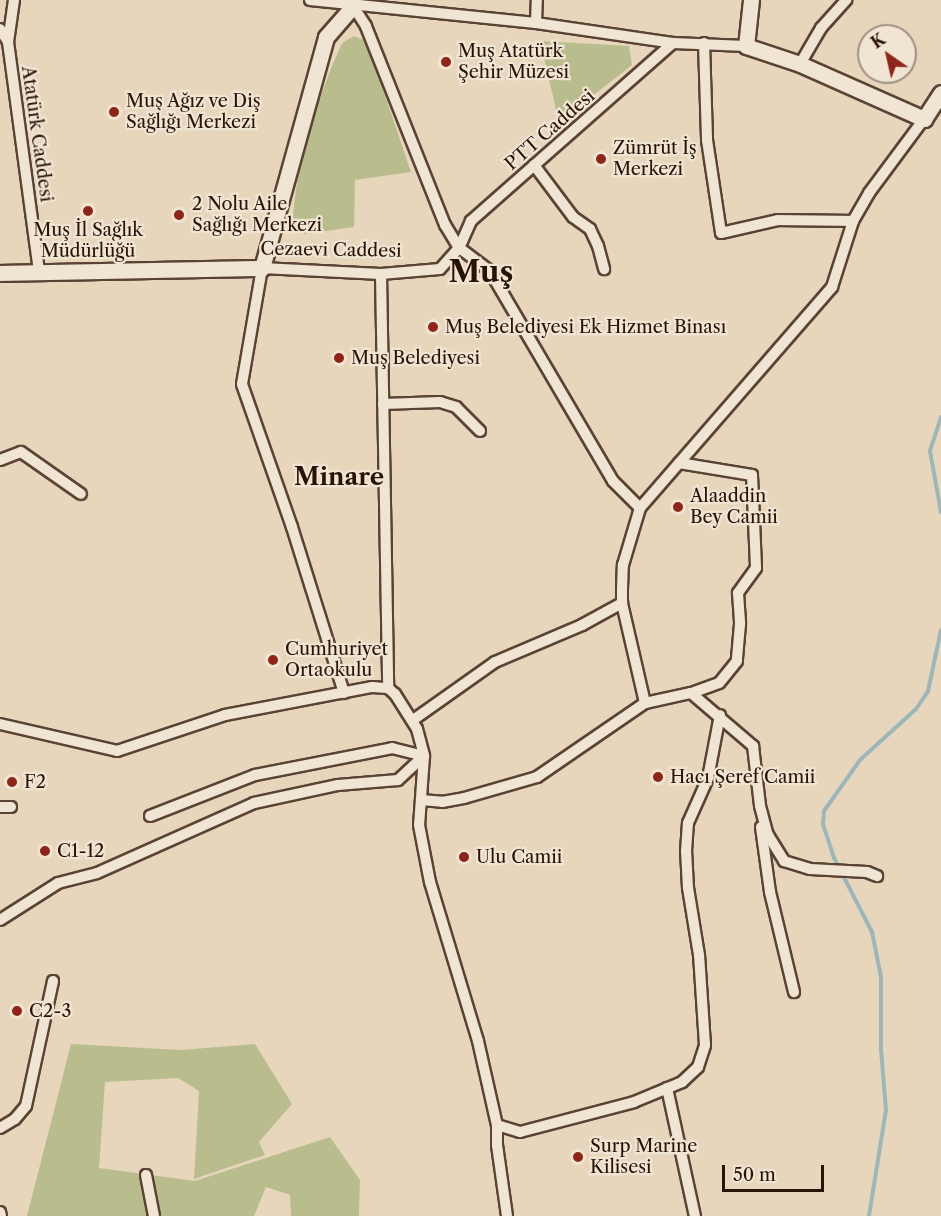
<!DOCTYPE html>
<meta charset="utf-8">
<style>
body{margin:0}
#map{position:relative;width:941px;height:1216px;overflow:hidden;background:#e8d6bc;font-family:"Libre Caslon Text",serif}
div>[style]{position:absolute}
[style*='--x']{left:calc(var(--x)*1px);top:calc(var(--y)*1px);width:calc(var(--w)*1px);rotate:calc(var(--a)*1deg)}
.green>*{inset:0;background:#b9bd8e}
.stream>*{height:4px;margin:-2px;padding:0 2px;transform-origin:2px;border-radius:2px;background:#9bb7ba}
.roads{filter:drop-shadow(2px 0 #5a4334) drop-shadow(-2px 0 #5a4334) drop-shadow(0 2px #5a4334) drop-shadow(0 -2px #5a4334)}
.street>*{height:10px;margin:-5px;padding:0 5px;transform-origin:5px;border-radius:5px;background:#f0e4d3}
.secondary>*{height:15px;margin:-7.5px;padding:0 7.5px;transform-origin:7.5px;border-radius:7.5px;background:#f0e4d3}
.dots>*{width:16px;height:16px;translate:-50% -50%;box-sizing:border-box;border:3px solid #f0e4d3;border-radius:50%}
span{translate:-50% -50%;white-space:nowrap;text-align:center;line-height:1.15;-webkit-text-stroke:4.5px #f0e4d3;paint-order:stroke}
.poi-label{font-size:18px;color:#2a1206}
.left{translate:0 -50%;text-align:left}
.street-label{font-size:18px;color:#2a1206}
.district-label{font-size:24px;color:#2a1206;font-weight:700}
.town-label{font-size:30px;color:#2a1206;font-weight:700}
.north{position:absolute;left:857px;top:24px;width:60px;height:60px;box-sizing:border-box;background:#f0e4d3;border:2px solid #a19081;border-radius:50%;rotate:326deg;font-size:16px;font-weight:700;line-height:24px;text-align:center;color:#2a1206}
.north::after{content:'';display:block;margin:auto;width:21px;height:27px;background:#8f2418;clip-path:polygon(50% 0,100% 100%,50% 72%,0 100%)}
.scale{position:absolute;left:722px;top:1165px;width:102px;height:27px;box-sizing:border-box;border:3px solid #2a1206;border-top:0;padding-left:8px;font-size:18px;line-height:21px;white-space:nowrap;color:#2a1206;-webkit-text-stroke:4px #f0e4d3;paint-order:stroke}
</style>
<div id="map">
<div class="green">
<div style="clip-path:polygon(354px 36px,364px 40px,374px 63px,411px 172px,355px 180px,354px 227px,304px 234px,292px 222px,299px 167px,313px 116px,332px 66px,342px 43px)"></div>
<div style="clip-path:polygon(540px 41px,629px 46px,632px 65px,559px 122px)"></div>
<div style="clip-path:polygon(71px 1044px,181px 1050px,255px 1044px,292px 1104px,259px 1142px,265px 1155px,194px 1179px,199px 1091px,178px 1078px,105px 1082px,99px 1168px,195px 1181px,330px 1137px,360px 1180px,359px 1216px,291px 1216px,290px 1195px,266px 1187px,254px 1216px,27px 1216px)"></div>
</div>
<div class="stream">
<div style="--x:941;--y:417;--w:36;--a:108"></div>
<div style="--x:930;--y:451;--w:62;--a:79.8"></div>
<div style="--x:869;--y:1216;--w:107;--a:-80.9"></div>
<div style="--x:886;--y:1110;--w:61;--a:-94.7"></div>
<div style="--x:881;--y:1049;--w:72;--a:-90"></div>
<div style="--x:881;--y:977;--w:46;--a:-101.3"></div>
<div style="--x:872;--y:932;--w:83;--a:-117.2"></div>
<div style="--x:834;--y:858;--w:36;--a:-108"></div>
<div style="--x:823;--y:824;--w:13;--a:-86"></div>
<div style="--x:824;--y:811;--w:62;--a:-54.8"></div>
<div style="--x:860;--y:760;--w:76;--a:-42.3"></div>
<div style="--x:916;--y:709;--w:22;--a:-56"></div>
<div style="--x:928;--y:691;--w:62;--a:-78"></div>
</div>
<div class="roads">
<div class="street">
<div style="--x:14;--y:0;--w:42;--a:98.1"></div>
<div style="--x:8;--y:42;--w:232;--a:82.3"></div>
<div style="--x:310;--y:0;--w:227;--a:5.8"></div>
<div style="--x:536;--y:23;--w:138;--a:8.3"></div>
<div style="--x:673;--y:43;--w:73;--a:2.4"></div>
<div style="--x:536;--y:23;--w:23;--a:-88"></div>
<div style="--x:0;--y:29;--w:15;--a:58"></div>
<div style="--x:704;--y:43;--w:97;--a:88.2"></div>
<div style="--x:707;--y:140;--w:94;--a:81.4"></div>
<div style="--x:721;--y:233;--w:58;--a:-12.8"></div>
<div style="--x:778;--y:220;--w:75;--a:0.8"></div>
<div style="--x:800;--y:64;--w:42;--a:-59.7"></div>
<div style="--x:821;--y:28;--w:38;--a:-48"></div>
<div style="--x:534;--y:165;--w:65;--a:53.1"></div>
<div style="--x:573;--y:217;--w:21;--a:35"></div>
<div style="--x:590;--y:229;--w:19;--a:65"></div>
<div style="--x:598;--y:246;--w:24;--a:75"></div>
<div style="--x:381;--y:274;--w:414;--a:89"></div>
<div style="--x:383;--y:404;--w:57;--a:-2"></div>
<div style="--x:440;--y:402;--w:17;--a:17"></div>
<div style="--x:456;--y:407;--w:34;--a:45"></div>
<div style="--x:0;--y:460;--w:22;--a:-21"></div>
<div style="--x:21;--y:452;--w:73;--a:35"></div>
<div style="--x:679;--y:463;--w:74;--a:9.3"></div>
<div style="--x:752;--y:475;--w:93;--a:87.5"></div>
<div style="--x:756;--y:568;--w:31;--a:126"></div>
<div style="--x:738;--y:593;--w:31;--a:86"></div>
<div style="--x:740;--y:624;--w:37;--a:95"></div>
<div style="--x:737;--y:661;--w:28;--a:129"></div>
<div style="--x:719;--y:683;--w:30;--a:160"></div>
<div style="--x:640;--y:508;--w:38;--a:-135"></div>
<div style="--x:613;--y:481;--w:243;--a:-120.4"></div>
<div style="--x:490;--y:271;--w:39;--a:-143"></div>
<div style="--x:459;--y:248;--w:30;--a:-66"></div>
<div style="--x:471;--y:221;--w:269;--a:-41.4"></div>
<div style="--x:344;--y:693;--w:174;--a:-107.4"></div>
<div style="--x:292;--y:527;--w:151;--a:-109.3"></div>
<div style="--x:242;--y:384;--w:118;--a:-80.2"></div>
<div style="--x:262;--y:268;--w:119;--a:2.9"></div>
<div style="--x:381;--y:274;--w:59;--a:-4.8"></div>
<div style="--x:440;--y:269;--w:28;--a:-48"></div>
<div style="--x:459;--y:248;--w:27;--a:-121"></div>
<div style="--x:445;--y:225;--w:214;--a:-111.7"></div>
<div style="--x:366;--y:26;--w:24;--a:-123"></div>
<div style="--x:645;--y:703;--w:47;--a:-12.3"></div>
<div style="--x:691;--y:693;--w:82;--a:40.5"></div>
<div style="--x:753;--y:746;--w:60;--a:83.3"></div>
<div style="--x:760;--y:806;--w:30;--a:75"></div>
<div style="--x:768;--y:835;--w:31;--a:58"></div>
<div style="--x:784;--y:861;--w:27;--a:17"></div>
<div style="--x:810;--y:869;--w:57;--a:3"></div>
<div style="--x:867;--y:872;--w:11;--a:22"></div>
<div style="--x:413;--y:720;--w:100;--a:-35.3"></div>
<div style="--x:495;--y:662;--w:95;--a:-23"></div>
<div style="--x:582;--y:625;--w:46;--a:-28.8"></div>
<div style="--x:0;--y:724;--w:120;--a:13"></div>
<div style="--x:117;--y:751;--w:114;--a:-18.4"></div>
<div style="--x:225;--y:715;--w:150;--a:-10.8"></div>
<div style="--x:372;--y:687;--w:16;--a:4"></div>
<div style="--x:388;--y:688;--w:9;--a:41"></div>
<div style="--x:395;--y:694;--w:41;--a:57.8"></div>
<div style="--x:417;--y:729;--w:28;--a:75"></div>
<div style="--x:424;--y:756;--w:69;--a:94.1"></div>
<div style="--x:419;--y:825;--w:58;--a:79.1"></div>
<div style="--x:430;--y:882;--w:166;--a:73.2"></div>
<div style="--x:478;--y:1041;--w:86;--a:77.3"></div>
<div style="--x:497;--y:1125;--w:20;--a:90"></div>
<div style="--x:497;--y:1145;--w:72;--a:82"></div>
<div style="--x:421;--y:800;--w:21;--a:5"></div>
<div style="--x:442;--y:802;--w:22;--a:-10"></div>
<div style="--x:464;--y:798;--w:76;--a:-16"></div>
<div style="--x:537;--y:777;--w:131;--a:-34.4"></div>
<div style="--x:645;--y:703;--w:103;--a:-103"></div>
<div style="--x:622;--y:603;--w:14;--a:-90"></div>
<div style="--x:622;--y:589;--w:24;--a:-88"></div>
<div style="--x:623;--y:565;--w:59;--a:-73.4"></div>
<div style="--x:640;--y:508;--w:293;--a:-49"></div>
<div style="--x:832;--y:287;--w:69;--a:-72.3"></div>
<div style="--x:853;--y:221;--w:32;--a:-60"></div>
<div style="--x:869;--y:193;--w:92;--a:-53.4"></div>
<div style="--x:0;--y:807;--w:11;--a:0"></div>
<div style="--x:150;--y:816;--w:113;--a:-21.3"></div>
<div style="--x:255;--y:775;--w:140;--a:-11.1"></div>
<div style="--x:392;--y:748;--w:33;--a:14"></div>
<div style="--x:761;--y:827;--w:66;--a:82.1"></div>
<div style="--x:770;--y:892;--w:103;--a:76.5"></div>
<div style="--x:0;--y:920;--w:69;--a:-32.5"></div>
<div style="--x:58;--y:883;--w:40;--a:-14.4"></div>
<div style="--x:97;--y:873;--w:172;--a:-24"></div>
<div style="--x:254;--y:803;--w:86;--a:-12.1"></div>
<div style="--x:338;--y:785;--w:60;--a:-4.8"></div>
<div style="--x:398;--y:780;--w:35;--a:-43"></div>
<div style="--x:667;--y:1088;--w:131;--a:77.7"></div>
<div style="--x:497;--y:1125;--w:24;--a:17"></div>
<div style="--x:520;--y:1132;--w:118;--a:-14.7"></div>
<div style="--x:634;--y:1102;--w:52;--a:-22.6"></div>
<div style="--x:682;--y:1082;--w:22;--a:-43"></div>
<div style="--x:698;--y:1067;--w:23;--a:-72"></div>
<div style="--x:705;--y:1045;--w:90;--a:-93.8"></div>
<div style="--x:699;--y:955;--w:68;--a:-99.3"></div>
<div style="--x:688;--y:888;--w:37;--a:-93"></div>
<div style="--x:686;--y:851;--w:28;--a:-86"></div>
<div style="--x:688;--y:823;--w:49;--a:-66"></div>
<div style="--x:708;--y:778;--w:64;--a:-79.2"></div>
<div style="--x:0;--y:1128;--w:17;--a:-31"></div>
<div style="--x:15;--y:1119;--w:17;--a:-50"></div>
<div style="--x:26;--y:1106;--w:128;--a:-77.8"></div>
<div style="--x:146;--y:1175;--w:42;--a:79"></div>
<div style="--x:0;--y:1212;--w:4;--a:76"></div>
</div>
<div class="secondary">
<div style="--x:751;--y:0;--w:46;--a:96.2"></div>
<div style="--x:746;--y:46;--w:57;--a:18.4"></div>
<div style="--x:800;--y:64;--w:136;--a:23.9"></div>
<div style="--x:924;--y:119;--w:31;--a:-57"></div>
<div style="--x:0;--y:273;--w:262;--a:-1.1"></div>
<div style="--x:262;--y:268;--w:240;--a:-74.5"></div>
<div style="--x:326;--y:37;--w:41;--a:-48.9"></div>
<div style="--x:353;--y:6;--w:6;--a:-90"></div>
</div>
</div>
<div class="dots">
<div style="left:446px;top:62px;background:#8f2418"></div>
<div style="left:114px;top:112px;background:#8f2418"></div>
<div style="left:601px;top:159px;background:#8f2418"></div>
<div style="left:88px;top:211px;background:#8f2418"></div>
<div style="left:179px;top:215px;background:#8f2418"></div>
<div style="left:433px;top:327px;background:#8f2418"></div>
<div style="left:339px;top:358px;background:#8f2418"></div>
<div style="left:678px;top:507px;background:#8f2418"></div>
<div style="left:273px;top:660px;background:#8f2418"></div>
<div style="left:658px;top:777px;background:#8f2418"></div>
<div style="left:12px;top:782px;background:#8f2418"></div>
<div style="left:45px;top:851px;background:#8f2418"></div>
<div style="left:464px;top:857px;background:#8f2418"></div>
<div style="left:17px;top:1011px;background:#8f2418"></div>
<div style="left:578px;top:1157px;background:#8f2418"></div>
</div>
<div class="poi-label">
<span class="left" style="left:458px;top:62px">Muş Atatürk<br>Şehir Müzesi</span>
<span class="left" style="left:126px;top:112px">Muş Ağız ve Diş<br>Sağlığı Merkezi</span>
<span class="left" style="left:613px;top:159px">Zümrüt İş<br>Merkezi</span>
<span class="left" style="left:192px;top:215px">2 Nolu Aile<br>Sağlığı Merkezi</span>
<span style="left:88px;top:241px">Muş İl Sağlık<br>Müdürlüğü</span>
<span class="left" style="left:445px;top:327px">Muş Belediyesi Ek Hizmet Binası</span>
<span class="left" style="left:351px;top:358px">Muş Belediyesi</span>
<span class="left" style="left:690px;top:507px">Alaaddin<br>Bey Camii</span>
<span class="left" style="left:285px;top:660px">Cumhuriyet<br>Ortaokulu</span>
<span class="left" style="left:670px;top:777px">Hacı Şeref Camii</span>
<span class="left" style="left:24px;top:782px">F2</span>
<span class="left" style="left:57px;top:851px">C1-12</span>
<span class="left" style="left:476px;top:857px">Ulu Camii</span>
<span class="left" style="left:29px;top:1011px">C2-3</span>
<span class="left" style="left:590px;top:1157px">Surp Marine<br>Kilisesi</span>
</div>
<div class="street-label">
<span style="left:550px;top:130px;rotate:-41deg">PTT Caddesi</span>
<span style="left:37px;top:134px;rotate:82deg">Atatürk Caddesi</span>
<span style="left:331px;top:250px;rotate:1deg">Cezaevi Caddesi</span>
</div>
<div class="district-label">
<span style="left:339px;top:477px">Minare</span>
</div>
<div class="town-label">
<span style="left:481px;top:272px">Muş</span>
</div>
<div class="north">K</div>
<div class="scale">50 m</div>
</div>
